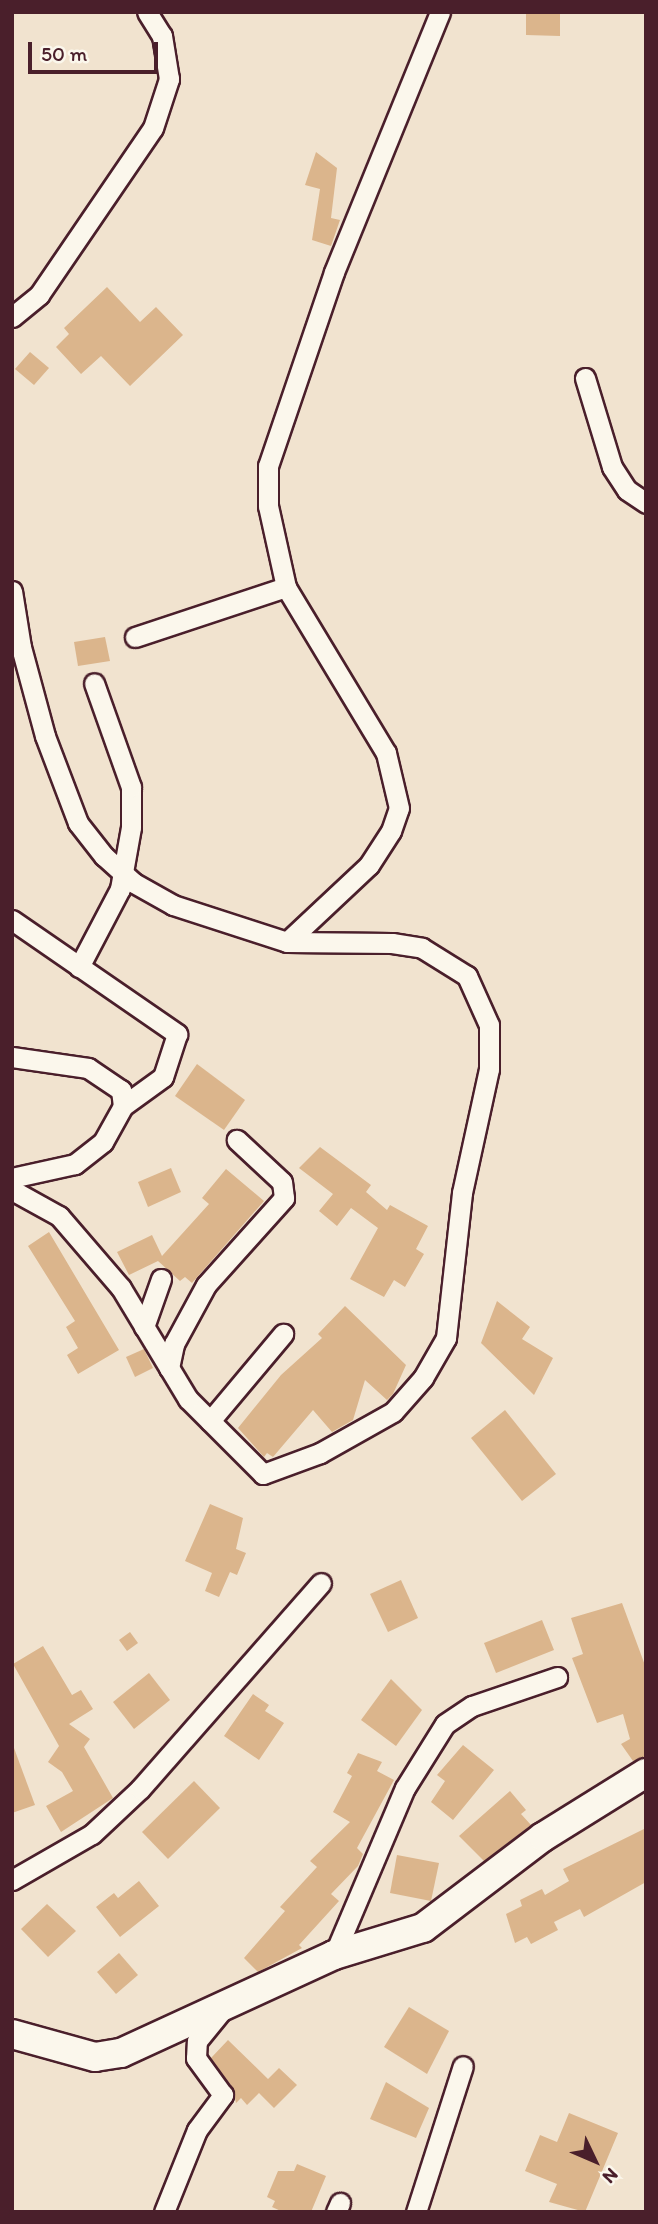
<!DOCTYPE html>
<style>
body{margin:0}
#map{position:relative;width:658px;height:2224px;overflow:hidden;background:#f1e3cf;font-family:Itim,sans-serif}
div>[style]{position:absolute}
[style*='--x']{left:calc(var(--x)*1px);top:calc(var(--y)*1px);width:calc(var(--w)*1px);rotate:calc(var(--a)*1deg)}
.building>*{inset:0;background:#dbb58c}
.roads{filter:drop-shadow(2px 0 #4a1f2b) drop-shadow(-2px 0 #4a1f2b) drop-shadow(0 2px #4a1f2b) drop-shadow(0 -2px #4a1f2b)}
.street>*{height:19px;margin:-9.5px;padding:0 9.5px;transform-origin:9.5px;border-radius:9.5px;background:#fbf7ec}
.secondary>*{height:28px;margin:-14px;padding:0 14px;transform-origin:14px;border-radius:14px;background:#fbf7ec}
span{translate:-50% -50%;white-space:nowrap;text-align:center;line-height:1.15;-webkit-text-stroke:7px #fbf7ec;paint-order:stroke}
.frame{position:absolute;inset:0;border:14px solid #4a1f2b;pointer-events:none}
.north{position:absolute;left:560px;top:2126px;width:70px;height:70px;-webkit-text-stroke:5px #fbf7ec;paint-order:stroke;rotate:134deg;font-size:19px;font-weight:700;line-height:28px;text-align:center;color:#4a1f2b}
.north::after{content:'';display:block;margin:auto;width:24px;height:32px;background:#4a1f2b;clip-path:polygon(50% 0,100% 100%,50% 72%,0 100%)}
.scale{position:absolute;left:28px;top:42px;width:130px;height:32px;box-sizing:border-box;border:4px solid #4a1f2b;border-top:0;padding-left:9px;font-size:21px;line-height:24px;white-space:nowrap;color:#4a1f2b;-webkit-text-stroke:5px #fbf7ec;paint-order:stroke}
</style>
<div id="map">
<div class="building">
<div style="clip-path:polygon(526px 12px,560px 12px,560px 36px,526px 35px)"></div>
<div style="clip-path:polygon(316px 152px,337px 168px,331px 218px,340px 220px,331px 246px,312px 240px,320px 189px,305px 185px)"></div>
<div style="clip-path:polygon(107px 287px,140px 322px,156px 307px,183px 335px,130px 386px,101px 356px,81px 374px,56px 347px,69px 334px,64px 328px)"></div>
<div style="clip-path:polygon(30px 352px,49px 368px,34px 385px,15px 369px)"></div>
<div style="clip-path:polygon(105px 637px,110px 661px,78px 666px,74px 642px)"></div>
<div style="clip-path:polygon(197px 1064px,245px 1100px,224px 1130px,175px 1096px)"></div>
<div style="clip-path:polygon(320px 1147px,371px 1185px,366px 1192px,387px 1210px,390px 1205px,428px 1226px,416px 1249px,424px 1254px,405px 1287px,394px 1280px,384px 1297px,350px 1279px,378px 1228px,351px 1208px,337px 1226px,319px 1211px,333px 1194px,299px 1168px)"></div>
<div style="clip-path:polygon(171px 1168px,181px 1192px,148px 1207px,138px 1182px)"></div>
<div style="clip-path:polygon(226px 1169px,264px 1201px,192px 1283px,185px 1277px,180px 1281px,158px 1261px,129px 1275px,117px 1252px,152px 1235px,162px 1256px,209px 1204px,202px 1198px)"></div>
<div style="clip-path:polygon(49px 1232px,119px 1350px,78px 1374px,67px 1355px,78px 1348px,66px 1327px,75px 1321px,28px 1246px)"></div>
<div style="clip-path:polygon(497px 1301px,530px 1327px,522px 1339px,553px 1358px,534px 1395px,481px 1343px)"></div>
<div style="clip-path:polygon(345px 1306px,406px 1365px,393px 1394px,387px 1400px,365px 1380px,353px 1420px,332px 1432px,313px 1410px,273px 1457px,267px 1453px,264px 1457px,238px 1428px,281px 1375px,322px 1338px,318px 1334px)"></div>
<div style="clip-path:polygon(144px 1349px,153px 1368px,135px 1377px,126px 1357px)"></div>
<div style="clip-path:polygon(505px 1410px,556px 1474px,522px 1501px,471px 1438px)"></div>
<div style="clip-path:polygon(210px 1504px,243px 1518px,236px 1549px,246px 1553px,237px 1575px,230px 1572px,219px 1597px,205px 1591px,212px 1573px,185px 1561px)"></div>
<div style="clip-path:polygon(401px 1580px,418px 1618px,388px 1632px,370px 1594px)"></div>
<div style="clip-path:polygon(622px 1603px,646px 1668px,646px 1756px,633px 1761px,621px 1744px,630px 1739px,623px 1714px,597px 1723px,572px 1658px,583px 1654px,571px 1618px)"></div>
<div style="clip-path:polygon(542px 1620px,554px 1650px,496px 1673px,484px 1643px)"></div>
<div style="clip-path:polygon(130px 1632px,138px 1643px,127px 1651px,119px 1640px)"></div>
<div style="clip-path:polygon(43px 1646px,72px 1695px,81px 1690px,93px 1709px,69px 1724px,90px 1739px,84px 1747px,113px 1798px,61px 1832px,46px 1806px,73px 1791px,62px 1772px,48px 1762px,59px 1746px,13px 1664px)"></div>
<div style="clip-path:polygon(149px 1673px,170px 1700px,134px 1729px,113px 1702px)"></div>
<div style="clip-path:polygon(391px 1679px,422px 1710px,396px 1746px,361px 1720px)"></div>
<div style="clip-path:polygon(253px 1694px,269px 1705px,265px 1711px,284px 1723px,259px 1760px,224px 1736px)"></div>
<div style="clip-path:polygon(463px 1745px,494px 1770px,453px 1820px,431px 1802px,445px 1781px,437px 1775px)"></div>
<div style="clip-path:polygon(14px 1748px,35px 1805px,12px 1813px,12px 1749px)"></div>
<div style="clip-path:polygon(358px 1753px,382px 1762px,377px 1771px,394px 1780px,357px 1848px,363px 1854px,358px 1866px,331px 1894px,339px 1901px,299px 1945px,302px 1948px,258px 1972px,244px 1958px,285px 1911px,280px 1907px,317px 1867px,310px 1861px,350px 1822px,333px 1812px,352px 1776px,347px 1773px)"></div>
<div style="clip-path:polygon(194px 1781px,220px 1808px,168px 1859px,142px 1832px)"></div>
<div style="clip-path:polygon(510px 1791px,526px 1810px,521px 1814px,531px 1825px,484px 1861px,459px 1836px)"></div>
<div style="clip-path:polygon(646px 1828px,646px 1882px,584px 1917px,580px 1909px,554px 1922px,558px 1930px,531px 1944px,527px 1937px,515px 1943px,506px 1914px,522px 1906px,520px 1900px,542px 1889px,545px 1895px,569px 1881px,563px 1869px)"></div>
<div style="clip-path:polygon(397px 1855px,439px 1863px,431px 1901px,390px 1893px)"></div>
<div style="clip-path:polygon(139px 1881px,159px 1906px,120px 1937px,96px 1907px,114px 1893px,118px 1898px)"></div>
<div style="clip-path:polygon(47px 1904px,76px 1931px,48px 1957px,21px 1929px)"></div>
<div style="clip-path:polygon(119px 1953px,138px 1975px,116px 1994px,97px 1972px)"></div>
<div style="clip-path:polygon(409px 2007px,449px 2031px,427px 2074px,384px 2047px)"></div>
<div style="clip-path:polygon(228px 2040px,268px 2079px,279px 2068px,297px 2085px,274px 2108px,259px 2093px,247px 2105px,241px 2098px,236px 2103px,233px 2088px,211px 2058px)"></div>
<div style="clip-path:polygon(386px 2082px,429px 2108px,416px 2138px,370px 2119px)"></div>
<div style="clip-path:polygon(569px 2113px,618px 2133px,585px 2212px,549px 2202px,557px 2184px,525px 2171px,540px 2135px,557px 2142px)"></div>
<div style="clip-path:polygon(297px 2164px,326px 2176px,311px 2212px,283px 2212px,272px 2207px,275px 2201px,267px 2197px,278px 2171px,294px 2171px)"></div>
</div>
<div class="roads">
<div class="street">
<div style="--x:12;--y:317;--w:35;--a:-39"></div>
<div style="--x:39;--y:295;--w:202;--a:-55.7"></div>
<div style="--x:153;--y:128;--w:52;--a:-71.9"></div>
<div style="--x:169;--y:79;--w:44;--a:-99.2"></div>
<div style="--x:162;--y:36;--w:28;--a:-122"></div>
<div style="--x:585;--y:378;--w:93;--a:73.1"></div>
<div style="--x:612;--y:467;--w:27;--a:57"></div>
<div style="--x:627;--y:490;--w:23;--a:34"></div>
<div style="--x:12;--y:591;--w:57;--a:80.9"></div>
<div style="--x:21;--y:647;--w:92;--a:74.9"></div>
<div style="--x:45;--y:736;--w:93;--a:69.2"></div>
<div style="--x:78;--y:823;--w:42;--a:51.8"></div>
<div style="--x:104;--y:856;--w:40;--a:42"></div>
<div style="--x:134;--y:883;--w:45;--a:29.4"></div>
<div style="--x:173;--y:905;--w:120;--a:18"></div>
<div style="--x:287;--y:942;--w:105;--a:0.5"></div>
<div style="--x:392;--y:943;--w:30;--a:9"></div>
<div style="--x:422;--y:948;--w:53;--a:31.9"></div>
<div style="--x:467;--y:976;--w:54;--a:65.8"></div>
<div style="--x:489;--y:1025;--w:44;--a:90"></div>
<div style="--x:489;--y:1069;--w:127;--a:102.3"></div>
<div style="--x:462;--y:1193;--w:146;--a:96.3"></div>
<div style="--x:446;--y:1338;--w:46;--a:119.9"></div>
<div style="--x:423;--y:1378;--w:45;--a:131.4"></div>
<div style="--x:393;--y:1412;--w:84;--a:150.7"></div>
<div style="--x:320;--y:1453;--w:61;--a:159.8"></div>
<div style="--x:263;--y:1474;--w:106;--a:-135"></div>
<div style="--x:188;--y:1399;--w:130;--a:-121.1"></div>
<div style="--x:121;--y:1288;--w:95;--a:-130.7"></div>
<div style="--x:59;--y:1216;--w:54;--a:-151"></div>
<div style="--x:135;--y:637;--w:159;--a:-18.3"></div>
<div style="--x:12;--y:920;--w:201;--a:34.6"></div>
<div style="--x:177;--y:1034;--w:45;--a:108"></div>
<div style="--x:163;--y:1077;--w:49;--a:144.1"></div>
<div style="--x:287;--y:942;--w:112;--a:-43.2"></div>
<div style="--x:369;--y:865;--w:40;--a:-57.1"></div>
<div style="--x:391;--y:831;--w:24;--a:-71"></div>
<div style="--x:399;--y:808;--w:57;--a:-103.3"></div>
<div style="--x:386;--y:753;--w:194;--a:-121.1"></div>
<div style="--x:286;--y:587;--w:83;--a:-102.5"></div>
<div style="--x:268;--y:506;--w:40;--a:-90"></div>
<div style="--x:268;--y:466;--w:205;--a:-71.2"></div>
<div style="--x:334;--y:272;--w:281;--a:-67.8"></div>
<div style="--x:79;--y:967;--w:88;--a:-62.3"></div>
<div style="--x:120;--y:889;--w:63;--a:-79.9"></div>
<div style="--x:131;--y:827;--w:40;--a:-90"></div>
<div style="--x:131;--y:787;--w:110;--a:-109.6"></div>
<div style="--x:12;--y:1057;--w:77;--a:8.2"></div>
<div style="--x:88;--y:1068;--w:40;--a:34"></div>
<div style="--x:121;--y:1090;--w:16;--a:83"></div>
<div style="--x:123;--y:1106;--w:41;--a:119.1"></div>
<div style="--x:103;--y:1142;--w:36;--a:142"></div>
<div style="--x:75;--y:1164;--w:65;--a:167.5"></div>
<div style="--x:144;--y:1327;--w:51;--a:-70.5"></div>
<div style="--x:169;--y:1368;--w:25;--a:-78"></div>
<div style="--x:174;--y:1344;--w:67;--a:-61.5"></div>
<div style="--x:206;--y:1285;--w:117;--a:-48.1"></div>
<div style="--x:284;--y:1198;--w:16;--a:-97"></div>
<div style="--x:282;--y:1182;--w:62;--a:-137"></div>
<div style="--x:210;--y:1421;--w:114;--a:-50"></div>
<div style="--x:12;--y:1880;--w:92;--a:-29.9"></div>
<div style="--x:92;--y:1834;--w:66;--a:-43.2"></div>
<div style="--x:140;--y:1789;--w:274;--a:-48.7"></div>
<div style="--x:334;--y:1955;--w:181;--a:-67"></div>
<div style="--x:405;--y:1788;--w:75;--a:-58"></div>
<div style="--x:445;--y:1724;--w:32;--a:-34"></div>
<div style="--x:472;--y:1706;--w:90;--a:-18.8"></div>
<div style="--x:164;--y:2212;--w:88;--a:-68.1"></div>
<div style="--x:197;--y:2130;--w:44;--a:-53.4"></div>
<div style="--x:223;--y:2095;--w:46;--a:-126.1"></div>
<div style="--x:196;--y:2058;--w:17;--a:-87"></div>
<div style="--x:197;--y:2041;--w:41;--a:-50.9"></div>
<div style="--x:336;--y:2212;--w:10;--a:-66"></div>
<div style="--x:416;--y:2212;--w:153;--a:-72.2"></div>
</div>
<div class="secondary">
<div style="--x:12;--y:2034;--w:86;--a:15.5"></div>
<div style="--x:95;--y:2057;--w:26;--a:-9"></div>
<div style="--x:121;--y:2053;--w:234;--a:-24.7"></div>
<div style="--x:334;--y:1955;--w:93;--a:-16.9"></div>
<div style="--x:423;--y:1928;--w:151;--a:-37.2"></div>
<div style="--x:543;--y:1837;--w:121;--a:-31.9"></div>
</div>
</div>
<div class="frame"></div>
<div class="north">N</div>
<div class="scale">50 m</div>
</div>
